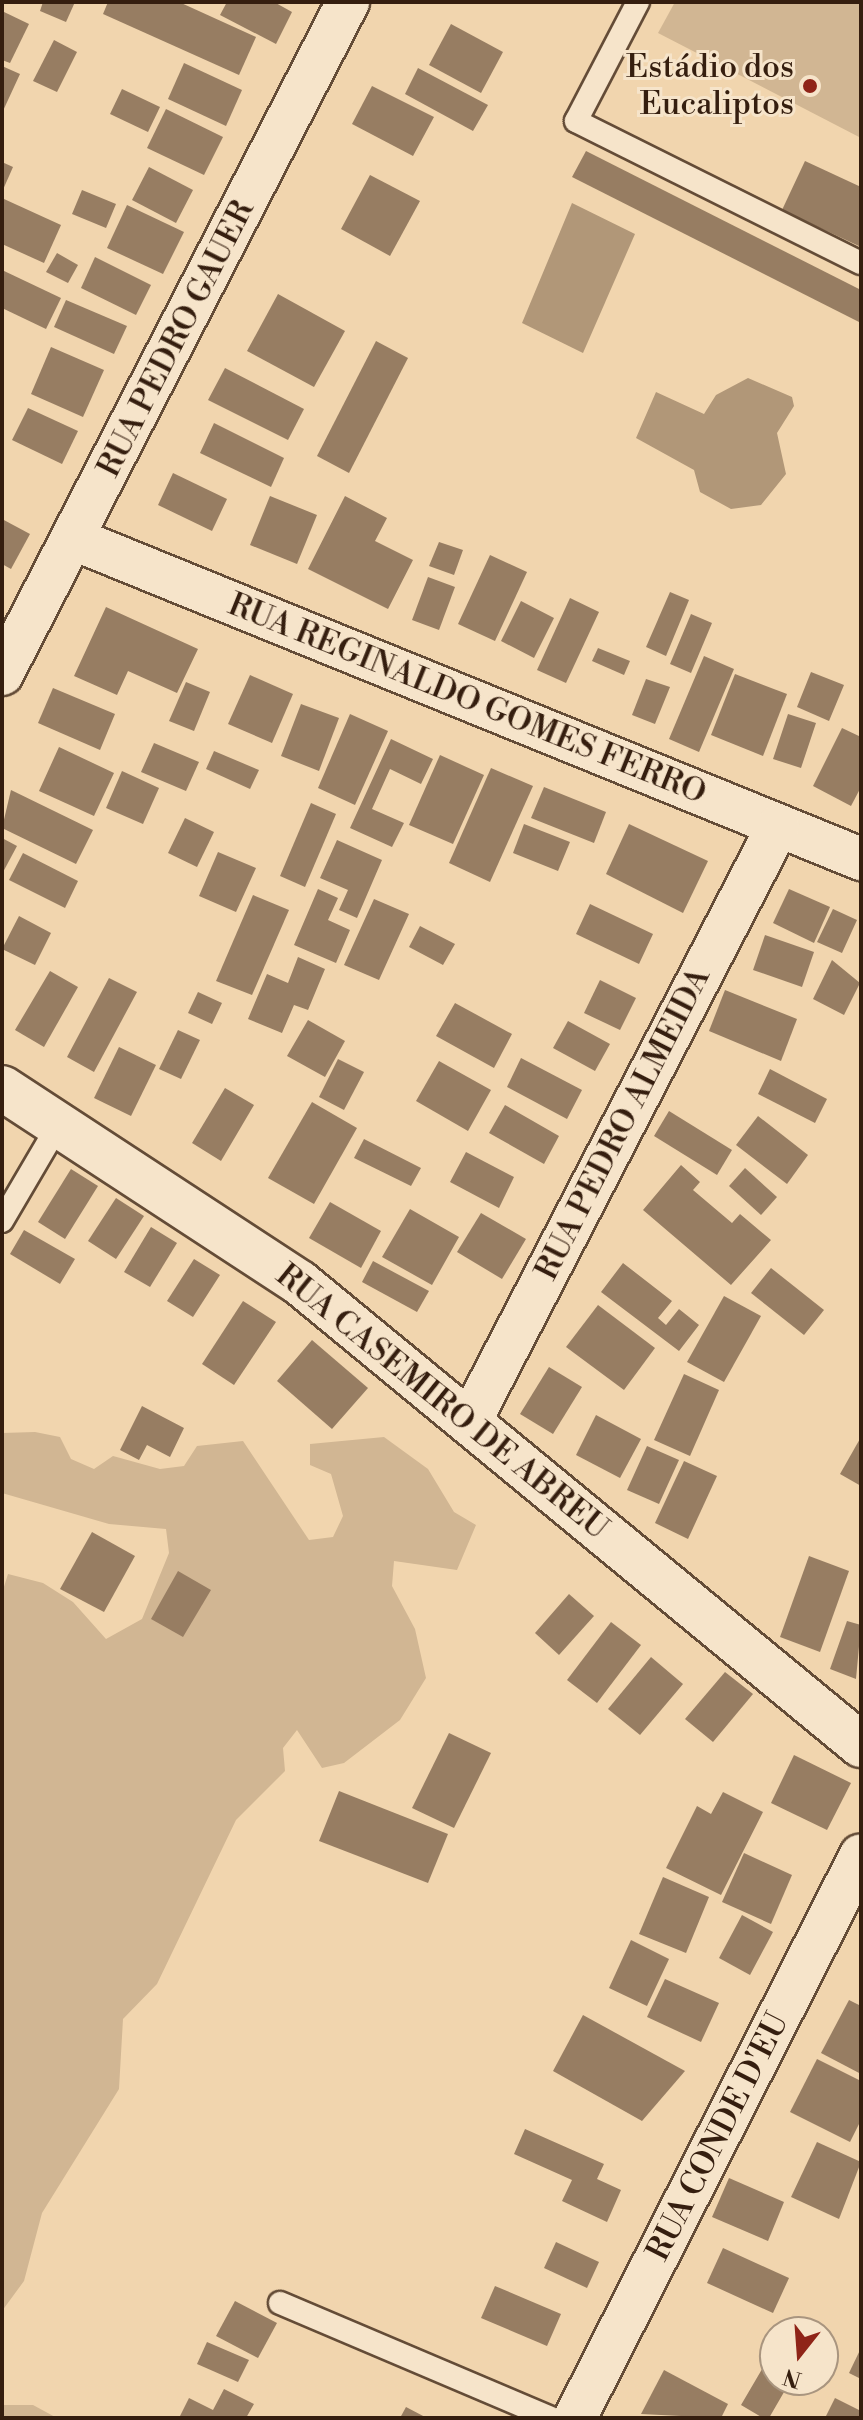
<!DOCTYPE html>
<meta charset="utf-8">
<style>
body{margin:0}
#map{position:relative;width:863px;height:2420px;overflow:hidden;background:#f1d5ae;font-family:"Libre Bodoni",serif}
div>[style]{position:absolute}
[style*='--x']{left:calc(var(--x)*1px);top:calc(var(--y)*1px);width:calc(var(--w)*1px);rotate:calc(var(--a)*1deg)}
.green>*{inset:0;background:#d1b693}
.water>*{inset:0;background:#b19778}
.building>*{inset:0;background:#977d62}
.roads{filter:drop-shadow(2px 0 #644c37) drop-shadow(-2px 0 #644c37) drop-shadow(0 2px #644c37) drop-shadow(0 -2px #644c37)}
.lane>*{height:22px;margin:-11px;padding:0 11px;transform-origin:11px;border-radius:11px;background:#f6e4ca}
.street>*{height:42px;margin:-21px;padding:0 21px;transform-origin:21px;border-radius:21px;background:#f6e4ca}
.secondary>*{height:44px;margin:-22px;padding:0 22px;transform-origin:22px;border-radius:22px;background:#f6e4ca}
.dots>*{width:22px;height:22px;translate:-50% -50%;box-sizing:border-box;border:4px solid #f6e4ca;border-radius:50%}
span{translate:-50% -50%;white-space:nowrap;text-align:center;line-height:1.15;-webkit-text-stroke:6px #f6e4ca;paint-order:stroke}
.poi-label{font-size:32px;color:#351e0f}
.right{translate:-100% -50%;text-align:right}
.street-label{font-size:32px;color:#351e0f}
.frame{position:absolute;inset:0;border:4px solid #351e0f;pointer-events:none}
.north{position:absolute;left:759px;top:2316px;width:80px;height:80px;box-sizing:border-box;background:#f6e4ca;border:2px solid #a9957f;border-radius:50%;rotate:197deg;font-size:22px;font-weight:700;line-height:32px;text-align:center;color:#351e0f}
.north::after{content:'';display:block;margin:auto;width:28px;height:36px;background:#8f2418;clip-path:polygon(50% 0,100% 100%,50% 72%,0 100%)}
</style>
<div id="map">
<div class="green">
<div style="clip-path:polygon(675px 2px,861px 2px,861px 138px,658px 33px)"></div>
<div style="clip-path:polygon(35px 1432px,60px 1437px,71px 1459px,94px 1469px,113px 1456px,160px 1469px,184px 1466px,197px 1446px,243px 1441px,309px 1540px,333px 1537px,343px 1516px,331px 1474px,310px 1465px,310px 1444px,384px 1437px,428px 1469px,454px 1512px,476px 1525px,457px 1570px,394px 1561px,392px 1586px,415px 1629px,426px 1678px,400px 1720px,344px 1763px,322px 1768px,297px 1730px,283px 1748px,285px 1771px,236px 1820px,157px 1984px,123px 2019px,119px 2089px,42px 2213px,24px 2281px,2px 2311px,2px 1593px,8px 1574px,43px 1583px,73px 1602px,106px 1639px,142px 1619px,169px 1553px,166px 1529px,109px 1524px,2px 1493px,2px 1433px)"></div>
<div style="clip-path:polygon(2px 2405px,33px 2405px,57px 2418px,2px 2418px)"></div>
</div>
<div class="water">
<div style="clip-path:polygon(572px 203px,635px 234px,583px 353px,522px 323px)"></div>
<div style="clip-path:polygon(748px 378px,792px 397px,794px 406px,777px 433px,786px 474px,761px 505px,731px 509px,700px 492px,694px 470px,636px 438px,656px 392px,704px 414px,716px 395px)"></div>
</div>
<div class="building">
<div style="clip-path:polygon(43px 2px,75px 2px,66px 22px,40px 11px)"></div>
<div style="clip-path:polygon(108px 2px,179px 2px,256px 37px,239px 75px,103px 14px)"></div>
<div style="clip-path:polygon(227px 2px,274px 2px,292px 12px,276px 44px,220px 15px)"></div>
<div style="clip-path:polygon(2px 11px,29px 24px,10px 63px,2px 60px)"></div>
<div style="clip-path:polygon(451px 24px,503px 52px,481px 93px,429px 65px)"></div>
<div style="clip-path:polygon(54px 40px,77px 52px,57px 92px,33px 81px)"></div>
<div style="clip-path:polygon(184px 63px,242px 90px,226px 126px,168px 99px)"></div>
<div style="clip-path:polygon(2px 66px,20px 74px,2px 113px)"></div>
<div style="clip-path:polygon(418px 68px,488px 105px,473px 131px,405px 94px)"></div>
<div style="clip-path:polygon(372px 86px,434px 117px,413px 156px,352px 124px)"></div>
<div style="clip-path:polygon(122px 89px,160px 107px,148px 132px,110px 114px)"></div>
<div style="clip-path:polygon(166px 109px,223px 137px,204px 175px,147px 148px)"></div>
<div style="clip-path:polygon(586px 151px,861px 290px,861px 323px,572px 177px)"></div>
<div style="clip-path:polygon(805px 161px,861px 187px,861px 247px,782px 210px)"></div>
<div style="clip-path:polygon(2px 162px,13px 167px,2px 192px)"></div>
<div style="clip-path:polygon(149px 167px,193px 190px,176px 223px,132px 200px)"></div>
<div style="clip-path:polygon(370px 175px,420px 201px,390px 256px,341px 229px)"></div>
<div style="clip-path:polygon(82px 190px,116px 204px,106px 228px,72px 214px)"></div>
<div style="clip-path:polygon(4px 199px,61px 225px,44px 263px,2px 244px)"></div>
<div style="clip-path:polygon(127px 205px,184px 232px,163px 274px,107px 248px)"></div>
<div style="clip-path:polygon(57px 253px,78px 265px,68px 283px,46px 272px)"></div>
<div style="clip-path:polygon(95px 257px,151px 285px,136px 315px,81px 288px)"></div>
<div style="clip-path:polygon(2px 270px,61px 298px,46px 329px,2px 308px)"></div>
<div style="clip-path:polygon(278px 294px,345px 331px,314px 387px,247px 351px)"></div>
<div style="clip-path:polygon(66px 300px,127px 326px,114px 354px,54px 327px)"></div>
<div style="clip-path:polygon(376px 341px,408px 358px,349px 473px,317px 456px)"></div>
<div style="clip-path:polygon(51px 347px,104px 370px,83px 417px,31px 394px)"></div>
<div style="clip-path:polygon(225px 368px,304px 409px,288px 440px,208px 400px)"></div>
<div style="clip-path:polygon(28px 408px,78px 431px,62px 464px,12px 440px)"></div>
<div style="clip-path:polygon(214px 423px,284px 458px,271px 487px,200px 453px)"></div>
<div style="clip-path:polygon(173px 473px,227px 499px,212px 531px,158px 505px)"></div>
<div style="clip-path:polygon(270px 496px,317px 515px,297px 564px,250px 545px)"></div>
<div style="clip-path:polygon(345px 496px,387px 518px,375px 541px,413px 560px,388px 609px,308px 569px)"></div>
<div style="clip-path:polygon(2px 519px,30px 534px,11px 569px,2px 564px)"></div>
<div style="clip-path:polygon(439px 542px,463px 550px,454px 575px,429px 566px)"></div>
<div style="clip-path:polygon(490px 555px,527px 572px,495px 641px,458px 624px)"></div>
<div style="clip-path:polygon(428px 577px,455px 587px,439px 630px,412px 620px)"></div>
<div style="clip-path:polygon(670px 592px,689px 600px,666px 656px,646px 647px)"></div>
<div style="clip-path:polygon(570px 598px,599px 612px,566px 683px,537px 670px)"></div>
<div style="clip-path:polygon(521px 601px,554px 618px,534px 658px,501px 641px)"></div>
<div style="clip-path:polygon(106px 607px,198px 649px,177px 693px,128px 671px,117px 695px,74px 676px)"></div>
<div style="clip-path:polygon(691px 614px,712px 623px,691px 673px,670px 664px)"></div>
<div style="clip-path:polygon(598px 648px,630px 661px,624px 675px,592px 661px)"></div>
<div style="clip-path:polygon(704px 656px,734px 669px,699px 752px,669px 739px)"></div>
<div style="clip-path:polygon(811px 672px,844px 685px,829px 721px,797px 707px)"></div>
<div style="clip-path:polygon(735px 674px,787px 694px,763px 756px,711px 735px)"></div>
<div style="clip-path:polygon(250px 675px,293px 694px,272px 743px,228px 724px)"></div>
<div style="clip-path:polygon(646px 679px,670px 687px,655px 724px,632px 715px)"></div>
<div style="clip-path:polygon(186px 682px,210px 692px,194px 731px,169px 721px)"></div>
<div style="clip-path:polygon(53px 688px,115px 714px,100px 750px,38px 723px)"></div>
<div style="clip-path:polygon(301px 704px,339px 718px,319px 771px,281px 756px)"></div>
<div style="clip-path:polygon(350px 714px,388px 731px,355px 805px,318px 788px)"></div>
<div style="clip-path:polygon(788px 714px,816px 723px,801px 768px,773px 759px)"></div>
<div style="clip-path:polygon(842px 728px,861px 737px,861px 787px,851px 806px,813px 786px)"></div>
<div style="clip-path:polygon(391px 739px,433px 759px,421px 784px,390px 769px,372px 809px,404px 823px,392px 847px,350px 828px)"></div>
<div style="clip-path:polygon(154px 743px,199px 762px,186px 791px,141px 772px)"></div>
<div style="clip-path:polygon(59px 747px,114px 773px,94px 816px,39px 791px)"></div>
<div style="clip-path:polygon(214px 751px,259px 770px,250px 789px,206px 769px)"></div>
<div style="clip-path:polygon(440px 755px,484px 775px,453px 844px,409px 825px)"></div>
<div style="clip-path:polygon(491px 768px,533px 786px,490px 882px,449px 863px)"></div>
<div style="clip-path:polygon(122px 771px,159px 788px,143px 824px,106px 808px)"></div>
<div style="clip-path:polygon(544px 787px,606px 812px,594px 843px,531px 818px)"></div>
<div style="clip-path:polygon(11px 790px,93px 830px,76px 864px,2px 828px)"></div>
<div style="clip-path:polygon(311px 803px,336px 814px,305px 887px,280px 876px)"></div>
<div style="clip-path:polygon(185px 818px,214px 832px,197px 867px,168px 853px)"></div>
<div style="clip-path:polygon(524px 824px,570px 842px,558px 871px,513px 853px)"></div>
<div style="clip-path:polygon(629px 824px,708px 861px,683px 913px,606px 874px)"></div>
<div style="clip-path:polygon(2px 838px,17px 846px,2px 874px)"></div>
<div style="clip-path:polygon(337px 840px,382px 860px,357px 918px,339px 910px,348px 890px,320px 878px)"></div>
<div style="clip-path:polygon(218px 852px,256px 868px,236px 912px,199px 896px)"></div>
<div style="clip-path:polygon(23px 853px,78px 881px,65px 908px,9px 880px)"></div>
<div style="clip-path:polygon(318px 889px,338px 898px,328px 920px,350px 930px,336px 963px,294px 945px)"></div>
<div style="clip-path:polygon(789px 889px,830px 907px,814px 943px,773px 923px)"></div>
<div style="clip-path:polygon(253px 895px,289px 910px,252px 995px,216px 981px)"></div>
<div style="clip-path:polygon(374px 899px,409px 914px,379px 980px,344px 965px)"></div>
<div style="clip-path:polygon(590px 904px,653px 934px,639px 964px,576px 934px)"></div>
<div style="clip-path:polygon(833px 909px,857px 920px,842px 953px,817px 942px)"></div>
<div style="clip-path:polygon(19px 916px,51px 933px,35px 965px,2px 949px)"></div>
<div style="clip-path:polygon(420px 926px,455px 944px,443px 965px,409px 947px)"></div>
<div style="clip-path:polygon(765px 935px,814px 952px,802px 987px,753px 970px)"></div>
<div style="clip-path:polygon(298px 957px,325px 969px,308px 1010px,294px 1005px,282px 1033px,248px 1019px,267px 974px,288px 983px)"></div>
<div style="clip-path:polygon(832px 960px,860px 983px,844px 1015px,813px 999px)"></div>
<div style="clip-path:polygon(50px 971px,78px 987px,44px 1047px,15px 1030px)"></div>
<div style="clip-path:polygon(109px 978px,137px 992px,94px 1072px,67px 1057px)"></div>
<div style="clip-path:polygon(600px 980px,636px 998px,620px 1030px,584px 1013px)"></div>
<div style="clip-path:polygon(725px 990px,797px 1019px,781px 1061px,709px 1031px)"></div>
<div style="clip-path:polygon(198px 992px,222px 1003px,212px 1024px,188px 1013px)"></div>
<div style="clip-path:polygon(455px 1003px,512px 1034px,494px 1068px,436px 1036px)"></div>
<div style="clip-path:polygon(308px 1020px,345px 1041px,325px 1077px,287px 1056px)"></div>
<div style="clip-path:polygon(568px 1021px,610px 1044px,595px 1071px,553px 1048px)"></div>
<div style="clip-path:polygon(178px 1030px,200px 1040px,181px 1079px,159px 1069px)"></div>
<div style="clip-path:polygon(119px 1047px,156px 1065px,131px 1116px,94px 1098px)"></div>
<div style="clip-path:polygon(521px 1058px,582px 1090px,567px 1119px,507px 1087px)"></div>
<div style="clip-path:polygon(338px 1059px,364px 1072px,344px 1110px,319px 1097px)"></div>
<div style="clip-path:polygon(439px 1061px,491px 1090px,468px 1131px,416px 1101px)"></div>
<div style="clip-path:polygon(770px 1069px,827px 1099px,815px 1123px,758px 1094px)"></div>
<div style="clip-path:polygon(225px 1088px,254px 1105px,221px 1161px,192px 1143px)"></div>
<div style="clip-path:polygon(312px 1102px,357px 1128px,314px 1204px,268px 1178px)"></div>
<div style="clip-path:polygon(505px 1105px,559px 1136px,544px 1164px,489px 1133px)"></div>
<div style="clip-path:polygon(669px 1111px,732px 1150px,717px 1175px,654px 1136px)"></div>
<div style="clip-path:polygon(758px 1116px,808px 1155px,787px 1184px,736px 1145px)"></div>
<div style="clip-path:polygon(364px 1139px,421px 1168px,411px 1186px,354px 1158px)"></div>
<div style="clip-path:polygon(466px 1152px,514px 1177px,499px 1208px,450px 1182px)"></div>
<div style="clip-path:polygon(681px 1165px,700px 1182px,693px 1190px,732px 1223px,740px 1214px,771px 1240px,731px 1285px,643px 1210px)"></div>
<div style="clip-path:polygon(745px 1168px,777px 1197px,761px 1215px,729px 1186px)"></div>
<div style="clip-path:polygon(71px 1169px,98px 1186px,65px 1239px,38px 1222px)"></div>
<div style="clip-path:polygon(116px 1198px,144px 1216px,116px 1259px,88px 1241px)"></div>
<div style="clip-path:polygon(330px 1202px,381px 1231px,361px 1268px,309px 1238px)"></div>
<div style="clip-path:polygon(410px 1209px,459px 1237px,432px 1285px,382px 1257px)"></div>
<div style="clip-path:polygon(481px 1213px,526px 1239px,502px 1279px,457px 1252px)"></div>
<div style="clip-path:polygon(151px 1227px,177px 1243px,150px 1287px,124px 1272px)"></div>
<div style="clip-path:polygon(24px 1230px,75px 1259px,60px 1284px,10px 1254px)"></div>
<div style="clip-path:polygon(194px 1259px,220px 1275px,193px 1317px,167px 1301px)"></div>
<div style="clip-path:polygon(373px 1261px,429px 1291px,417px 1312px,362px 1282px)"></div>
<div style="clip-path:polygon(623px 1263px,672px 1301px,658px 1318px,666px 1325px,679px 1309px,699px 1325px,679px 1351px,601px 1292px)"></div>
<div style="clip-path:polygon(771px 1268px,824px 1310px,804px 1335px,751px 1293px)"></div>
<div style="clip-path:polygon(724px 1296px,761px 1316px,724px 1382px,687px 1362px)"></div>
<div style="clip-path:polygon(243px 1301px,276px 1322px,234px 1385px,202px 1364px)"></div>
<div style="clip-path:polygon(598px 1305px,655px 1348px,624px 1390px,566px 1347px)"></div>
<div style="clip-path:polygon(312px 1340px,368px 1388px,332px 1429px,277px 1381px)"></div>
<div style="clip-path:polygon(549px 1367px,582px 1387px,553px 1434px,520px 1414px)"></div>
<div style="clip-path:polygon(684px 1374px,719px 1390px,690px 1456px,654px 1440px)"></div>
<div style="clip-path:polygon(142px 1406px,184px 1428px,170px 1457px,147px 1445px,139px 1460px,120px 1450px)"></div>
<div style="clip-path:polygon(596px 1415px,641px 1439px,620px 1478px,576px 1455px)"></div>
<div style="clip-path:polygon(861px 1437px,861px 1486px,840px 1474px)"></div>
<div style="clip-path:polygon(647px 1446px,679px 1460px,659px 1504px,627px 1490px)"></div>
<div style="clip-path:polygon(684px 1461px,717px 1476px,688px 1539px,655px 1523px)"></div>
<div style="clip-path:polygon(92px 1532px,135px 1556px,104px 1612px,60px 1589px)"></div>
<div style="clip-path:polygon(809px 1556px,849px 1571px,820px 1652px,780px 1637px)"></div>
<div style="clip-path:polygon(178px 1571px,211px 1590px,183px 1637px,151px 1619px)"></div>
<div style="clip-path:polygon(569px 1594px,594px 1616px,559px 1655px,535px 1633px)"></div>
<div style="clip-path:polygon(847px 1621px,861px 1625px,856px 1679px,830px 1669px)"></div>
<div style="clip-path:polygon(611px 1622px,641px 1645px,597px 1703px,567px 1680px)"></div>
<div style="clip-path:polygon(651px 1657px,683px 1684px,640px 1735px,608px 1709px)"></div>
<div style="clip-path:polygon(725px 1672px,753px 1694px,713px 1742px,685px 1719px)"></div>
<div style="clip-path:polygon(449px 1733px,491px 1753px,454px 1828px,412px 1808px)"></div>
<div style="clip-path:polygon(794px 1755px,851px 1783px,827px 1830px,771px 1803px)"></div>
<div style="clip-path:polygon(339px 1791px,448px 1834px,428px 1883px,319px 1841px)"></div>
<div style="clip-path:polygon(723px 1792px,763px 1812px,721px 1895px,666px 1868px,697px 1806px,711px 1814px)"></div>
<div style="clip-path:polygon(744px 1853px,792px 1875px,771px 1924px,722px 1902px)"></div>
<div style="clip-path:polygon(663px 1877px,709px 1897px,686px 1953px,639px 1934px)"></div>
<div style="clip-path:polygon(742px 1915px,773px 1932px,750px 1975px,719px 1958px)"></div>
<div style="clip-path:polygon(631px 1940px,669px 1959px,647px 2006px,609px 1988px)"></div>
<div style="clip-path:polygon(665px 1979px,719px 2003px,701px 2042px,647px 2017px)"></div>
<div style="clip-path:polygon(849px 2000px,861px 2006px,861px 2074px,821px 2053px)"></div>
<div style="clip-path:polygon(583px 2015px,685px 2071px,642px 2121px,553px 2071px)"></div>
<div style="clip-path:polygon(817px 2059px,861px 2081px,861px 2120px,850px 2142px,790px 2112px)"></div>
<div style="clip-path:polygon(525px 2129px,604px 2164px,597px 2179px,621px 2190px,607px 2222px,562px 2201px,572px 2180px,514px 2154px)"></div>
<div style="clip-path:polygon(817px 2142px,861px 2162px,839px 2219px,791px 2197px)"></div>
<div style="clip-path:polygon(729px 2178px,784px 2202px,768px 2241px,712px 2217px)"></div>
<div style="clip-path:polygon(556px 2242px,599px 2262px,587px 2288px,544px 2268px)"></div>
<div style="clip-path:polygon(723px 2248px,789px 2278px,773px 2313px,707px 2283px)"></div>
<div style="clip-path:polygon(495px 2286px,561px 2314px,547px 2346px,481px 2318px)"></div>
<div style="clip-path:polygon(235px 2301px,277px 2323px,258px 2358px,216px 2336px)"></div>
<div style="clip-path:polygon(207px 2342px,249px 2360px,238px 2382px,197px 2364px)"></div>
<div style="clip-path:polygon(775px 2347px,775px 2380px,791px 2380px,769px 2418px,763px 2418px,741px 2405px)"></div>
<div style="clip-path:polygon(861px 2348px,861px 2379px,849px 2373px)"></div>
<div style="clip-path:polygon(664px 2370px,728px 2404px,721px 2418px,641px 2414px)"></div>
<div style="clip-path:polygon(224px 2389px,254px 2404px,246px 2418px,179px 2418px,189px 2398px,213px 2410px)"></div>
<div style="clip-path:polygon(835px 2398px,861px 2411px,861px 2418px,825px 2418px)"></div>
<div style="clip-path:polygon(406px 2407px,427px 2418px,400px 2418px)"></div>
</div>
<div class="roads">
<div class="lane">
<div style="--x:638;--y:2;--w:134;--a:117.5"></div>
<div style="--x:576;--y:121;--w:318;--a:26.5"></div>
<div style="--x:2;--y:1221;--w:113;--a:-59.6"></div>
<div style="--x:280;--y:2303;--w:294;--a:23"></div>
</div>
<div class="street">
<div style="--x:74;--y:539;--w:850;--a:22.13"></div>
<div style="--x:2;--y:674;--w:756;--a:-62.76"></div>
<div style="--x:469;--y:1423;--w:672;--a:-62.63"></div>
<div style="--x:575;--y:2418;--w:631;--a:-63.07"></div>
</div>
<div class="secondary">
<div style="--x:2;--y:1088;--w:356;--a:33.2"></div>
<div style="--x:300;--y:1283;--w:727;--a:39.47"></div>
</div>
</div>
<div class="dots">
<div style="left:810px;top:86px;background:#8f2418"></div>
</div>
<div class="poi-label">
<span class="right" style="left:794px;top:86px">Estádio dos<br>Eucaliptos</span>
</div>
<div class="street-label">
<span style="left:176px;top:339px;rotate:-63deg">RUA PEDRO GAUER</span>
<span style="left:467px;top:699px;rotate:22deg">RUA REGINALDO GOMES FERRO</span>
<span style="left:623px;top:1124px;rotate:-63deg">RUA PEDRO ALMEIDA</span>
<span style="left:442px;top:1402px;rotate:39deg">RUA CASEMIRO DE ABREU</span>
<span style="left:718px;top:2137px;rotate:-63deg">RUA CONDE D'EU</span>
</div>
<div class="frame"></div>
<div class="north">N</div>
</div>
